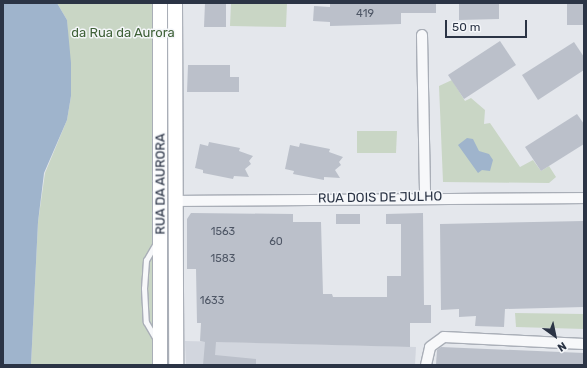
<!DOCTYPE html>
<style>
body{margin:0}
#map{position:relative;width:587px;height:368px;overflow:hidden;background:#e4e7ec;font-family:Rubik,sans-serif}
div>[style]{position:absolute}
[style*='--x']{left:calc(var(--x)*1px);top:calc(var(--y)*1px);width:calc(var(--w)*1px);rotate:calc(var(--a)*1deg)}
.built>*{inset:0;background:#d2d6de}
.green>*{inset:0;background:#c9d6c5}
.water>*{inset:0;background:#9fb4cc}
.building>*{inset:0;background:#bbc0ca}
.roads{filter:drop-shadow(1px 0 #a9aeb7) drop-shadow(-1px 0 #a9aeb7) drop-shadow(0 1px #a9aeb7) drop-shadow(0 -1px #a9aeb7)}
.service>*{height:5px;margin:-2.5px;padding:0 2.5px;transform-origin:2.5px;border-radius:2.5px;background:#f7f8fa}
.minor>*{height:10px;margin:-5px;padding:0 5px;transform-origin:5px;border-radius:5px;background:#f7f8fa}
.secondary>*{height:14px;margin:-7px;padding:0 7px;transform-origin:7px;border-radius:7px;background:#fff}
span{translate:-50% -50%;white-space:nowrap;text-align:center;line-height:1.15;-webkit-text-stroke:3px #f4f6f9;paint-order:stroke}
.number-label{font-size:11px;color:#4f5766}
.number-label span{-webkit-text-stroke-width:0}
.park-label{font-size:13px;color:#3f6138}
.street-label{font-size:13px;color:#2b3445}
.frame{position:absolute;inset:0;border:4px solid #2b3445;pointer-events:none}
.north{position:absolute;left:535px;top:316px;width:40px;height:40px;-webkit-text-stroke:3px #f4f6f9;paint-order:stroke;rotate:147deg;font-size:11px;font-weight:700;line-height:16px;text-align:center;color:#2b3445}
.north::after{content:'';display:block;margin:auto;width:14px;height:18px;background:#2b3445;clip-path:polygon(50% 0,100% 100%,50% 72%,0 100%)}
.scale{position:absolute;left:445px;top:20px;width:82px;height:18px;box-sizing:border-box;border:2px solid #2b3445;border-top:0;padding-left:5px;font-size:12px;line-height:14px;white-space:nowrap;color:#2b3445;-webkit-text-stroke:3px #f4f6f9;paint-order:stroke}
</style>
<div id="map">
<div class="built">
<div style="clip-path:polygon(185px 341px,416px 347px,415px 365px,186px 365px)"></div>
</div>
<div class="green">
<div style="clip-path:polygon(57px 3px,152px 3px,153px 365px,31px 365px,38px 222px,45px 173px,67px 120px,71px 96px,67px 20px)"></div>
<div style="clip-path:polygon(231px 3px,287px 3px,286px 27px,230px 26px)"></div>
<div style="clip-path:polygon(452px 80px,465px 101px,471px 98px,485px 110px,484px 124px,490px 123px,520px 167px,533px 160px,541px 171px,549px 166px,556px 177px,549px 183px,443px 182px,439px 86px)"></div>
<div style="clip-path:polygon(357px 131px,397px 131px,396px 153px,357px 153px)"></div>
<div style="clip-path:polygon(515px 313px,584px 314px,584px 329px,516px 327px)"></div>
</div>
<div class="water">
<div style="clip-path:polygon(3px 3px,57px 3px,67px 20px,71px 63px,71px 96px,67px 120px,44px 173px,38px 222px,31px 365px,3px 365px)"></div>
<div style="clip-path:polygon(467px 138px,473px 139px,479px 151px,489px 154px,493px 160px,490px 171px,482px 170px,478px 173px,458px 145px)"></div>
</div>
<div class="building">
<div style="clip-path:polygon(205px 3px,226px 3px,226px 27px,204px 27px)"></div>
<div style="clip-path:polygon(330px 3px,436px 3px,436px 13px,401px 13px,401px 24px,330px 26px,330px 22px,313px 21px,314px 6px,330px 7px)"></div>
<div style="clip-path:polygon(459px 3px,499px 3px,499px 19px,459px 20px)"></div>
<div style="clip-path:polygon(567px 3px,584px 3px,584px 25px,567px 25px)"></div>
<div style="clip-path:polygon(500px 41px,516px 65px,464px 99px,448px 75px)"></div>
<div style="clip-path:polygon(574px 42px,584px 57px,584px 70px,538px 100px,522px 75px)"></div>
<div style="clip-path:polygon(188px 65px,230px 65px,230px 77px,239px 77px,239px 92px,187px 92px)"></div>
<div style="clip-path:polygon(577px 114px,584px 124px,584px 144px,541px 171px,525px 147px)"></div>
<div style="clip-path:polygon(209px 142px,240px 148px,239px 151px,253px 156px,249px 161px,251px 164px,245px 169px,249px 177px,234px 176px,233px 179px,203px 173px,203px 170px,195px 168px,200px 144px,208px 146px)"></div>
<div style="clip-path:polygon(300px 143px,330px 149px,329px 152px,343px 157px,339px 162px,341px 165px,335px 170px,340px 178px,324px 177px,324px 180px,293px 174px,294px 171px,285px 169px,290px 145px,299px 147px)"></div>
<div style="clip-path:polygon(191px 213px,293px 214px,293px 222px,321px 222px,323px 294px,332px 294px,333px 297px,387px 297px,387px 276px,401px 276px,401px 224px,386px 224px,386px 214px,423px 213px,424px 305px,431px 305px,431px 323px,410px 323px,410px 347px,216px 342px,215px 355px,256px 359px,256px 365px,203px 365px,205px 342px,200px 341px,201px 323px,197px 323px,196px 269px,187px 269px,187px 219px)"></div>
<div style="clip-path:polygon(336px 214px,360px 214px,360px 224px,336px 224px)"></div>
<div style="clip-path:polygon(584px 221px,584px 307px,505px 309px,504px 327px,475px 326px,476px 316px,459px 317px,459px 309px,441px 310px,440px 224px)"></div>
<div style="clip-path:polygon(441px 347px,584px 353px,584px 365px,436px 365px,437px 350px)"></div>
</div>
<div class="roads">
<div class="service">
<div style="--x:156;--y:243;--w:20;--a:120"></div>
<div style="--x:146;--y:260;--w:28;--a:94"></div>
<div style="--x:144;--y:288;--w:34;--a:87"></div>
<div style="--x:146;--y:322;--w:20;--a:60"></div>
</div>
<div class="minor">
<div style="--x:422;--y:35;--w:163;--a:88.9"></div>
<div style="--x:176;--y:201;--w:408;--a:-0.4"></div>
<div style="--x:426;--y:365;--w:18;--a:-77"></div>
<div style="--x:430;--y:347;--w:17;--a:-36"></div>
<div style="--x:444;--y:337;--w:140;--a:2.9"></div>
</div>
<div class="secondary">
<div style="--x:175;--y:3;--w:362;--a:89.8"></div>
<div style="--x:160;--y:365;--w:362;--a:-90"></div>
</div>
</div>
<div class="number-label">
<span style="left:365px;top:14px">419</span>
<span style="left:223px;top:232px">1563</span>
<span style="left:276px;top:242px">60</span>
<span style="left:223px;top:259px">1583</span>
<span style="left:212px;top:301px">1633</span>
</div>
<div class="park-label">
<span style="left:123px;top:33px">da Rua da Aurora</span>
</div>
<div class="street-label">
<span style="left:161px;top:184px;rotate:-90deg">RUA DA AURORA</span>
<span style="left:380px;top:198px;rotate:-1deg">RUA DOIS DE JULHO</span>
</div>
<div class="frame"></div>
<div class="north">N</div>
<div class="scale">50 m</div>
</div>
